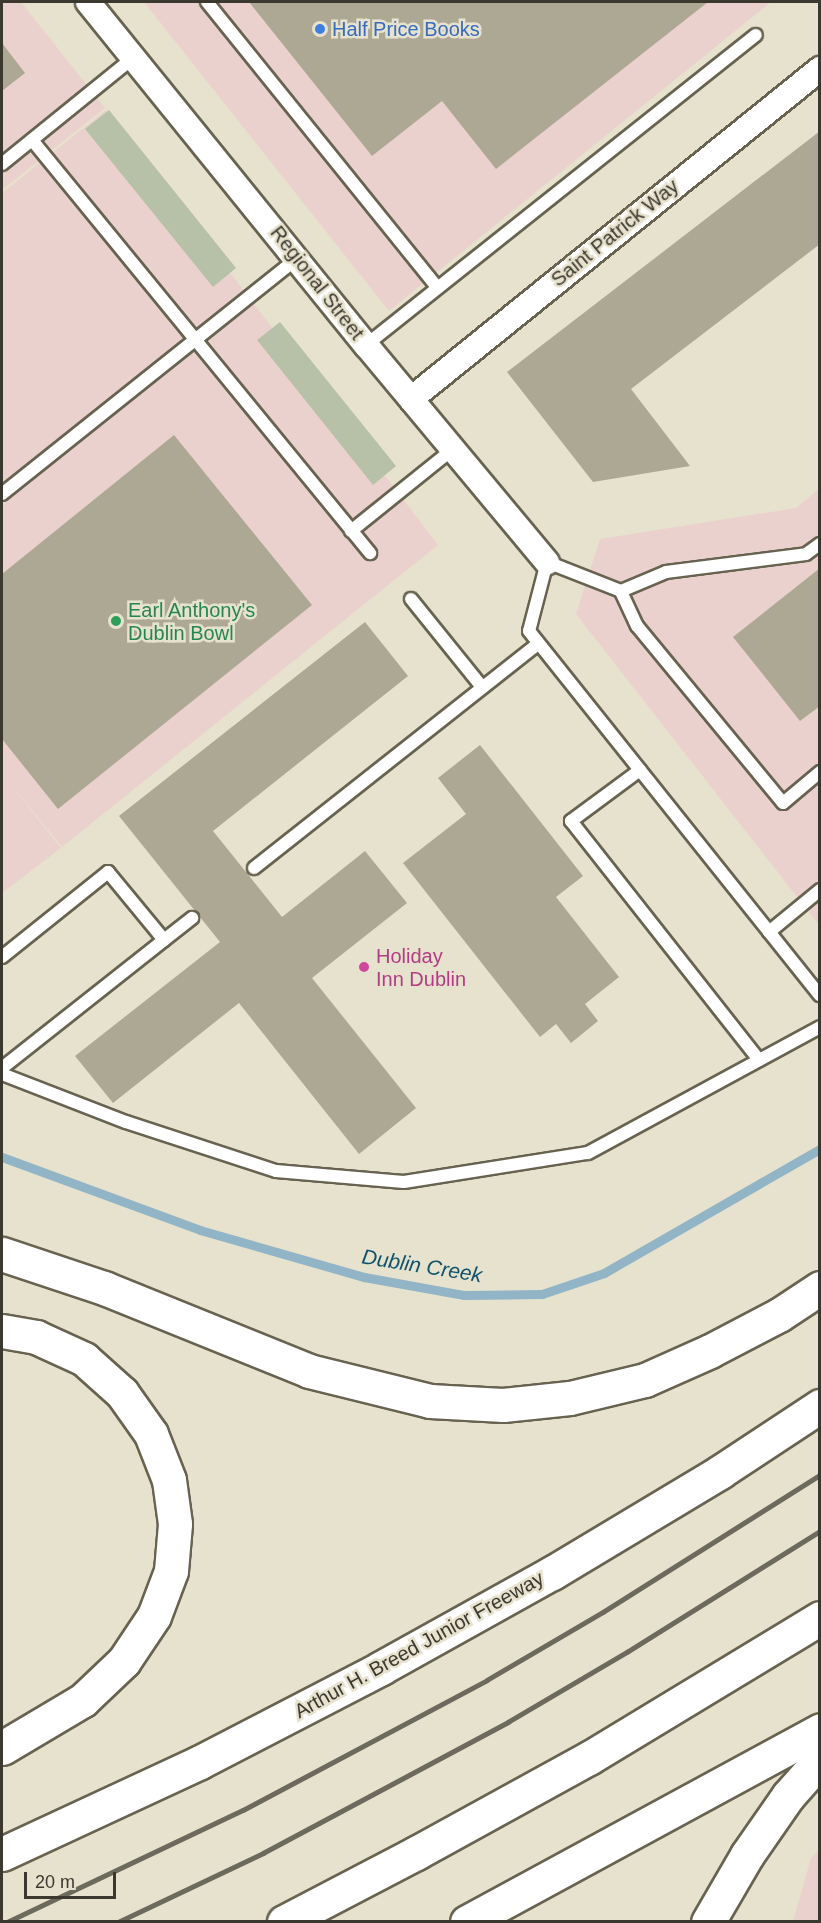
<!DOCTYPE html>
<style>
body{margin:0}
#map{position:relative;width:821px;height:1923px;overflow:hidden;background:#e7e2cd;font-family:Helvetica,sans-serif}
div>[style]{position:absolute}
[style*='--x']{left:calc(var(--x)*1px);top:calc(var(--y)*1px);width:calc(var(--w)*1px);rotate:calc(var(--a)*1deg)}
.commercial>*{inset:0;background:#ebd1cd}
.green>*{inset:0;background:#b7c1a7}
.stream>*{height:9px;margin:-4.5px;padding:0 4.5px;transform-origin:4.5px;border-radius:4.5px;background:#91b4c6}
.building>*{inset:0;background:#ada894}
.roads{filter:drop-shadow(2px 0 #676350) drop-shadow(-2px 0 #676350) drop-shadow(0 2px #676350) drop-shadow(0 -2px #676350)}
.lane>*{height:12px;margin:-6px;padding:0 6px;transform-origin:6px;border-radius:6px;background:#fff}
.street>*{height:24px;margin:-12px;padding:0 12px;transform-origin:12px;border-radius:12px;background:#fff}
.highway>*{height:33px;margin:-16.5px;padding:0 16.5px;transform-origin:16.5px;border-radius:16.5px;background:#fff}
.rail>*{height:4.5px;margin:-2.25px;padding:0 2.25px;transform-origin:2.25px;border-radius:2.25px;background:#6c695d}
.dots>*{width:16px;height:16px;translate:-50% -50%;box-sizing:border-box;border:3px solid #e7e2cd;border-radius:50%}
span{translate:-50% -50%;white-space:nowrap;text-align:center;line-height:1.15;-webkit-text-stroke:5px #e7e2cd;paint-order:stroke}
.shop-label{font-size:20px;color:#366cbe}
.left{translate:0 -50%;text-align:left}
.street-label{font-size:20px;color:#3a382f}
.leisure-label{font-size:20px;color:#27864d}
.hotel-label{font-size:20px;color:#b23c85}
.water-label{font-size:21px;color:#0f526c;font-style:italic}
.frame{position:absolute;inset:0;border:3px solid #3a382f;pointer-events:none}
.scale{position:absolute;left:24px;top:1872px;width:92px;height:27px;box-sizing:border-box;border:3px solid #3a382f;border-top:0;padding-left:8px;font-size:18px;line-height:21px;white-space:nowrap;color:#3a382f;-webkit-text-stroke:4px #e7e2cd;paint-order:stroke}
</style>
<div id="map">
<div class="commercial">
<div style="clip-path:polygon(2px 2px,21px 2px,105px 108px,2px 190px)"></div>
<div style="clip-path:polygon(144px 2px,771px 2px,389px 311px)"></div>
<div style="clip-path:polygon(106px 110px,438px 545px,62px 847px,4px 776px,61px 848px,2px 893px,2px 193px)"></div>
<div style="clip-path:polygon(819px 489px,819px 925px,576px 614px,600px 539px,796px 508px)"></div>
<div style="clip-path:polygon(819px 1850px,819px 1921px,793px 1921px,811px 1858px)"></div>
</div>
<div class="green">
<div style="clip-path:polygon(109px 110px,236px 268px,213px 287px,85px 129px)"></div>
<div style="clip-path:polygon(280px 322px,396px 466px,373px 485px,257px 340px)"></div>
</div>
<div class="stream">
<div style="--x:2;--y:1157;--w:211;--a:20.2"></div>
<div style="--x:200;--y:1230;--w:171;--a:16"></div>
<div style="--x:364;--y:1277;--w:102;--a:10.2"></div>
<div style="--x:464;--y:1295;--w:78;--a:-0.7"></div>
<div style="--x:542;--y:1294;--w:65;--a:-18.7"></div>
<div style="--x:604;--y:1273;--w:249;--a:-29.9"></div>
</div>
<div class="building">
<div style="clip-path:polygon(249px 2px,708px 2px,496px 169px,442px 101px,372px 156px)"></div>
<div style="clip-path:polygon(2px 43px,25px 73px,2px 91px)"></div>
<div style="clip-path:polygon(820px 131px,820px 244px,631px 389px,690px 466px,593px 482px,507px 372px)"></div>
<div style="clip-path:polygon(174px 435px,312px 605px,58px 809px,2px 739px,2px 574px)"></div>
<div style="clip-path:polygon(820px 568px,820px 706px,800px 721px,733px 637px)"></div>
<div style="clip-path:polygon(365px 622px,408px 676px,213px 831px,282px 917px,365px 851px,407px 903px,312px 978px,416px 1108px,359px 1154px,239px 1003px,113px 1103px,75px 1056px,220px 942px,119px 816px)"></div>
<div style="clip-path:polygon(480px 745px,583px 876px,556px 897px,619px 977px,585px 1004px,598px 1021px,571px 1043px,556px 1024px,540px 1037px,403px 863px,466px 814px,438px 778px)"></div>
</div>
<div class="roads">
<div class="lane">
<div style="--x:207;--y:2;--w:366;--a:51.1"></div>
<div style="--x:32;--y:140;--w:534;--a:50.7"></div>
<div style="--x:2;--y:164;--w:170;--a:-39"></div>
<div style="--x:366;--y:345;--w:498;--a:-38.5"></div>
<div style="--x:2;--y:494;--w:379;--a:-38.6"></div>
<div style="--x:351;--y:531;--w:131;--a:-38.8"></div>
<div style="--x:621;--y:591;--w:49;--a:-22.9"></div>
<div style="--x:666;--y:572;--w:141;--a:-7.3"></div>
<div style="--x:806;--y:554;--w:17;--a:-36"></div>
<div style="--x:411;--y:599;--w:113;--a:51.1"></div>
<div style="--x:640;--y:770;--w:86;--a:143.5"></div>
<div style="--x:571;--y:821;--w:304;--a:51.8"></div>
<div style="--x:820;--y:772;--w:48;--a:140"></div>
<div style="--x:783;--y:803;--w:229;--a:-129.5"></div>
<div style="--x:637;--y:626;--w:38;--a:-115"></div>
<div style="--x:621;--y:591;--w:79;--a:-158.6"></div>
<div style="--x:547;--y:562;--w:71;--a:104.6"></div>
<div style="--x:529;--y:631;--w:466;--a:51.4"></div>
<div style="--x:254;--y:868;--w:362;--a:-38.3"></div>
<div style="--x:769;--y:932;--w:66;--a:-39.5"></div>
<div style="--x:164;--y:940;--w:36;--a:-38"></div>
<div style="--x:2;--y:957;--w:136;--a:-38.7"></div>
<div style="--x:108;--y:872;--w:88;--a:50.5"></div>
<div style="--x:164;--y:940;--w:206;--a:141.7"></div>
<div style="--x:2;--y:1074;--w:133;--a:21.2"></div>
<div style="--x:126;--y:1122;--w:158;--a:18.1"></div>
<div style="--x:276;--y:1171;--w:128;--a:4.9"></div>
<div style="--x:404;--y:1182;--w:186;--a:-9"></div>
<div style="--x:588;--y:1153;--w:264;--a:-28.5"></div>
</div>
<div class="street">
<div style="--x:88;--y:2;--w:442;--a:51"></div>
<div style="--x:366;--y:345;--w:283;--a:50.2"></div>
<div style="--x:411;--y:399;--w:526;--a:-38.9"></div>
</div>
<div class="highway">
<div style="--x:2;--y:1254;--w:108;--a:18.4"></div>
<div style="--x:104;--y:1288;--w:221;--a:22"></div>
<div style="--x:309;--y:1371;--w:125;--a:13.9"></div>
<div style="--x:430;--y:1401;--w:73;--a:3.1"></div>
<div style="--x:503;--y:1405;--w:67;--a:-6"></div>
<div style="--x:570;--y:1398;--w:77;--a:-13.5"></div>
<div style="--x:645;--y:1380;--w:71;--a:-24"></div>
<div style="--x:710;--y:1351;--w:78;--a:-27.6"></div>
<div style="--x:779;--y:1315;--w:49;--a:-33.4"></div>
<div style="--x:2;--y:1331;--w:35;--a:10"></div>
<div style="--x:36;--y:1337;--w:53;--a:24.6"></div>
<div style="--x:84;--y:1359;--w:51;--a:41.8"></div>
<div style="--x:122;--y:1393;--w:50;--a:54.7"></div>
<div style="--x:151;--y:1434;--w:49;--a:68.6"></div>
<div style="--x:169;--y:1480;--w:44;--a:82.2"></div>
<div style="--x:175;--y:1524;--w:47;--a:94.9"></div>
<div style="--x:171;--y:1571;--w:48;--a:110.7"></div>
<div style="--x:154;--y:1616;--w:54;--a:123.7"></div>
<div style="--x:124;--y:1661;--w:57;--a:136.4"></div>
<div style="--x:83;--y:1700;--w:94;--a:149.3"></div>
<div style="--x:2;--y:1854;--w:218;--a:-24.9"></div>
<div style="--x:200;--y:1762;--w:204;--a:-27.4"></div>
<div style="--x:381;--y:1668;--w:196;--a:-29.1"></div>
<div style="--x:552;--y:1573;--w:196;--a:-31"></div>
<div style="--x:720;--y:1472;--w:120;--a:-33.4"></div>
<div style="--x:284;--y:1922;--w:149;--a:-27.6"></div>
<div style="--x:416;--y:1853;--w:197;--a:-28.8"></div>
<div style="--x:589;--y:1758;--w:270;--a:-31.2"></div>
<div style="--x:467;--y:1922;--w:402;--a:-28.5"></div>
<div style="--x:708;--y:1922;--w:78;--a:-59.8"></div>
<div style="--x:747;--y:1855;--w:72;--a:-55.2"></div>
<div style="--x:788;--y:1796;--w:48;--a:-48.4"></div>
</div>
</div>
<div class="rail">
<div style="--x:7;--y:1922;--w:261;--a:-25.4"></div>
<div style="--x:243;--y:1810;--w:276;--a:-28"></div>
<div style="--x:487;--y:1680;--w:134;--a:-30.4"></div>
<div style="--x:603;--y:1612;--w:257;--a:-32.3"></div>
<div style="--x:118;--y:1922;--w:161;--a:-25.4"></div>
<div style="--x:263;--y:1853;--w:278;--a:-28.1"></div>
<div style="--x:508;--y:1722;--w:138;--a:-30.5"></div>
<div style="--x:627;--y:1652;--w:228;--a:-32.1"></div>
</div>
<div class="dots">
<div style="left:320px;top:29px;background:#3f7fe0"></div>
<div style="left:116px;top:621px;background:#2e9e5b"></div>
<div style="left:364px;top:967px;background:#d1479c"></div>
</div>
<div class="shop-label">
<span class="left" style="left:332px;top:29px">Half Price Books</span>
</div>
<div class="street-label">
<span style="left:615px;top:233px;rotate:-39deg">Saint Patrick Way</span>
<span style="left:317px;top:283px;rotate:52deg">Regional Street</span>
<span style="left:419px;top:1645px;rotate:-29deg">Arthur H. Breed Junior Freeway</span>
</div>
<div class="leisure-label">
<span class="left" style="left:128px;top:622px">Earl Anthony's<br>Dublin Bowl</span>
</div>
<div class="hotel-label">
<span class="left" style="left:376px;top:968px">Holiday<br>Inn Dublin</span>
</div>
<div class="water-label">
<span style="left:422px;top:1266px;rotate:9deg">Dublin Creek</span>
</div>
<div class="frame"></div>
<div class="scale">20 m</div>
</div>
